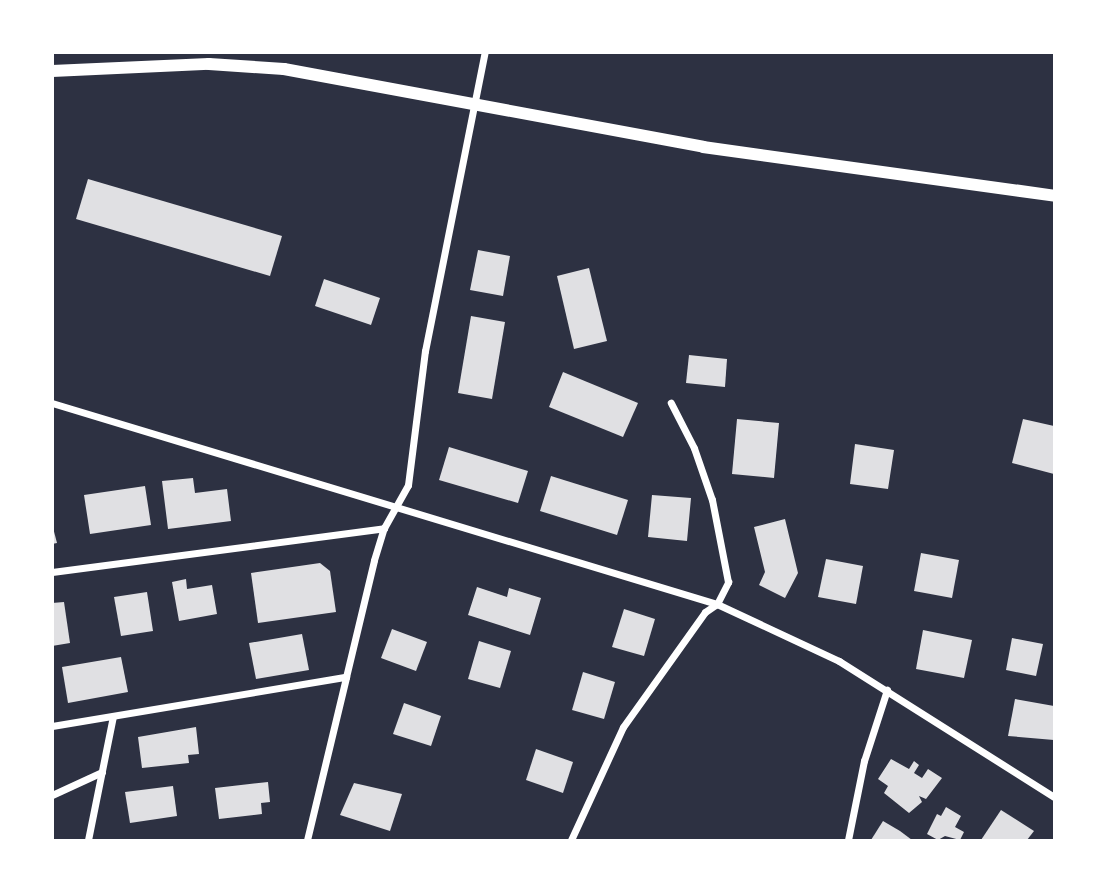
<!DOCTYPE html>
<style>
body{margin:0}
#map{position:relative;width:1107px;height:893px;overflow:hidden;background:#2d3142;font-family:Commissioner,sans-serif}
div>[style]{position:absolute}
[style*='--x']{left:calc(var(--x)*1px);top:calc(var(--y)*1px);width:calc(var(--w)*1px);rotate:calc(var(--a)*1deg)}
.building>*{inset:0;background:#e0e0e3}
.minor>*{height:7px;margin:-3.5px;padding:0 3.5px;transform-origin:3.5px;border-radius:3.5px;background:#fff}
.tertiary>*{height:12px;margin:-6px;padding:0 6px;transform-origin:6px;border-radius:6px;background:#fff}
span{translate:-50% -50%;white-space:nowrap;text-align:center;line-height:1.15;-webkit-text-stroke:5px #fff;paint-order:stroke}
.frame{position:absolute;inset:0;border:54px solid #fff;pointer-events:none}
</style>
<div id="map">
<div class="building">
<div style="clip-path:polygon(88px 179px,282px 236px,270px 276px,76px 219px)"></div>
<div style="clip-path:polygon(478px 250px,510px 256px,503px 296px,470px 290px)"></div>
<div style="clip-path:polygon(589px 268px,607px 341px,574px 349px,557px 276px)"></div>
<div style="clip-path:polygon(324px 279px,380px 298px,371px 325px,315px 306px)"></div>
<div style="clip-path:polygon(471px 316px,505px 322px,492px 399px,458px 393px)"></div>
<div style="clip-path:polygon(689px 355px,727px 359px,725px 387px,686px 383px)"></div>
<div style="clip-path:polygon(563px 372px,638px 403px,623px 437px,549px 407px)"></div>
<div style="clip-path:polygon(737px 419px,779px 423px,774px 478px,732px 474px)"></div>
<div style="clip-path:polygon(1023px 419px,1054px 426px,1054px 474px,1012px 463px)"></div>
<div style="clip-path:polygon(855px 444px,894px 450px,888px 489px,850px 484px)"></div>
<div style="clip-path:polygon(449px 447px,528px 471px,518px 503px,439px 480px)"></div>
<div style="clip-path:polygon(551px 476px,628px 500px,617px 535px,540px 511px)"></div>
<div style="clip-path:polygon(193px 478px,195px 493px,227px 489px,231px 521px,168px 529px,162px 481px)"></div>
<div style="clip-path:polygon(145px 486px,151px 525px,90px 534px,84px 495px)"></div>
<div style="clip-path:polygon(652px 495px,691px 498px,687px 541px,648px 537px)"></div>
<div style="clip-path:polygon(785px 519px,798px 573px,785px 598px,759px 585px,765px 572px,754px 527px)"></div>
<div style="clip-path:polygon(52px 524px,57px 543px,52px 544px)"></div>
<div style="clip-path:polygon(921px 553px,959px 560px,952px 598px,914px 591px)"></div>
<div style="clip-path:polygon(826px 559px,863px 566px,856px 604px,818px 597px)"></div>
<div style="clip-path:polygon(320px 563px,330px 571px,336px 612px,258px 623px,251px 573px)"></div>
<div style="clip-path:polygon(186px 579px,187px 589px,212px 585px,217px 614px,179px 621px,172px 582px)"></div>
<div style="clip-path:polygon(477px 587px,507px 597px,509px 588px,541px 598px,530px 635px,468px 615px)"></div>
<div style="clip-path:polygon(147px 592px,153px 631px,121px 636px,114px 597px)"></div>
<div style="clip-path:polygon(64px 602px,70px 643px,52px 646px,52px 603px)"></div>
<div style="clip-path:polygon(624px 609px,655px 619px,644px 656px,612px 647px)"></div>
<div style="clip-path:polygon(392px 629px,427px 642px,416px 671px,381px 658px)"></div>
<div style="clip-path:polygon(923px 630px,972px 640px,964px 678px,916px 669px)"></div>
<div style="clip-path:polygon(302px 634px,309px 670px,256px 679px,249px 643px)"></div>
<div style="clip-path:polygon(1012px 638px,1043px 644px,1036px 676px,1006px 670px)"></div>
<div style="clip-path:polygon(479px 641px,511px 651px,500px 688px,468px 679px)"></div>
<div style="clip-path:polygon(121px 657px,128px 692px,68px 703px,62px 667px)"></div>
<div style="clip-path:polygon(583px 672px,615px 682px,604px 719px,572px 710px)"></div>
<div style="clip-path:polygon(1015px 699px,1054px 706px,1054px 740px,1008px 736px)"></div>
<div style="clip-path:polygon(404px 703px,441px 716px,431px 746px,393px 734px)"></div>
<div style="clip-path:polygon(196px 727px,199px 754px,188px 755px,189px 763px,142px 768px,138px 737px)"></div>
<div style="clip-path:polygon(536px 749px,573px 762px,563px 793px,526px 780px)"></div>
<div style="clip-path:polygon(891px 759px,909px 769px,914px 761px,919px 765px,914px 773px,922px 778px,928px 769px,942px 778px,926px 799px,919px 796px,922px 802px,909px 813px,884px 793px,888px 786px,878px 779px)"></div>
<div style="clip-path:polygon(268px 782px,270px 802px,261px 803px,262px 814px,219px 819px,215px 788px)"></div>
<div style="clip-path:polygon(354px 783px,402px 794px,390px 831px,340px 815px)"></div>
<div style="clip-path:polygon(173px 786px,177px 816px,130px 823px,125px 792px)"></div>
<div style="clip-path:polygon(946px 807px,961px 816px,955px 827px,964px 832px,960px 840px,945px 836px,938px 840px,927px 834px,937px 814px,941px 816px)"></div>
<div style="clip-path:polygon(1001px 810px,1034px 831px,1027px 840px,981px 840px)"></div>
<div style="clip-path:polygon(883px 821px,900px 831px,912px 840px,871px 840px)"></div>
</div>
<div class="minor">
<div style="--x:52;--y:403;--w:695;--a:16.82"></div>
<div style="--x:717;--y:604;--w:135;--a:25"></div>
<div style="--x:839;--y:661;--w:254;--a:32.3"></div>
<div style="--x:52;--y:572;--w:335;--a:-7.5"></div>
<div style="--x:52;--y:726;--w:298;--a:-9.5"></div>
<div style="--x:346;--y:677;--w:120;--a:-76.5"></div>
<div style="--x:374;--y:560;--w:34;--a:-73"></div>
<div style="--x:384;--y:528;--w:49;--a:-60.8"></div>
<div style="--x:408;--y:485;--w:135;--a:-82.8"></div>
<div style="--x:425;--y:351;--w:305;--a:-78.7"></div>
<div style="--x:52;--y:795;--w:55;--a:-24.7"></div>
<div style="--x:88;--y:840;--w:126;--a:-78.6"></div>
<div style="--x:307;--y:840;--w:168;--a:-76.5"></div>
<div style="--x:571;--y:840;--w:124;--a:-65.3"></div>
<div style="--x:623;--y:727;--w:141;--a:-54.5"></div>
<div style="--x:705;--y:612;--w:14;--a:-34"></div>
<div style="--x:717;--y:604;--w:25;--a:-63"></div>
<div style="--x:728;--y:582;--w:84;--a:-101"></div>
<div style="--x:712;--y:500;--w:55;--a:-109.1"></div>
<div style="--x:694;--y:448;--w:51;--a:-117.1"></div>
<div style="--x:848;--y:840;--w:81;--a:-78.6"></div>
<div style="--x:864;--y:761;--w:75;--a:-72.1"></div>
</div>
<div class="tertiary">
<div style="--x:52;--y:71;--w:157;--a:-2.6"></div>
<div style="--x:209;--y:64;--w:75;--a:3.8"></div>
<div style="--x:284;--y:69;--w:426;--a:10.5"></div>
<div style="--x:703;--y:147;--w:354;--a:7.9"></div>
</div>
<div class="frame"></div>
</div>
